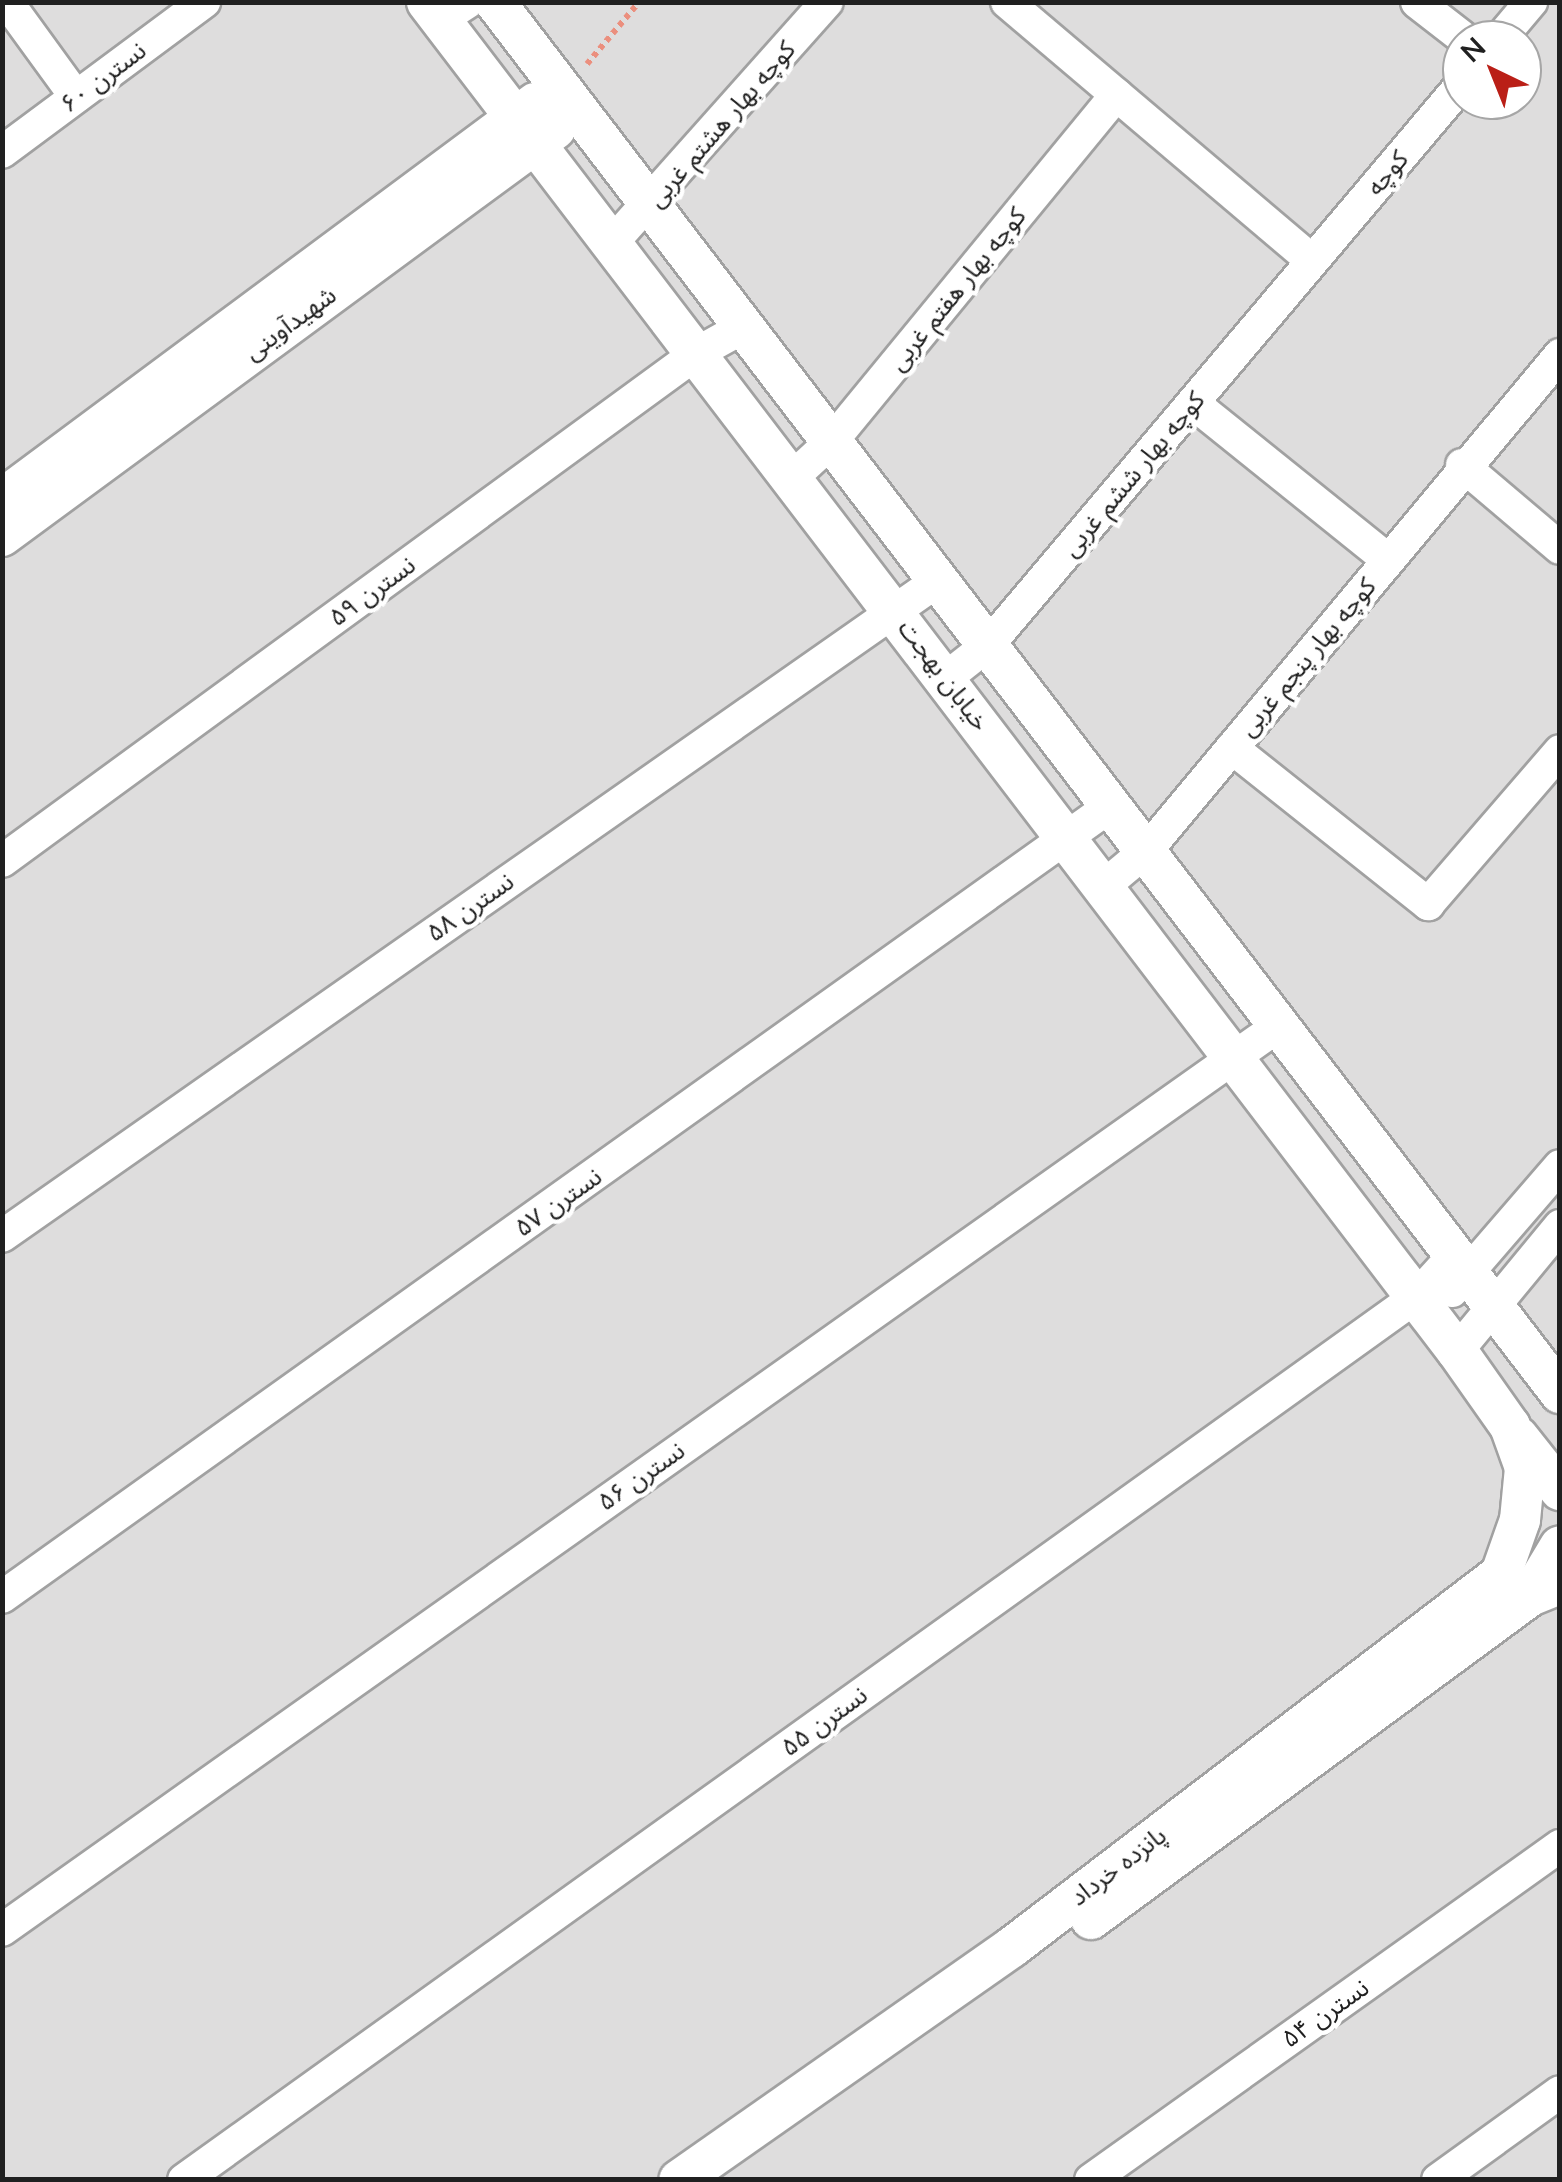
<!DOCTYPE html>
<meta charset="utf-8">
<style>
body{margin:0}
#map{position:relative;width:1562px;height:2182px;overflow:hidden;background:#f0eee8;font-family:Mulish,"Noto Sans Arabic",sans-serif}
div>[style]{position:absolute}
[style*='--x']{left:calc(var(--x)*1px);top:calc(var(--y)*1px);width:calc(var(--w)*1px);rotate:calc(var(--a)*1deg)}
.residential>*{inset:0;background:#dedddd}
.path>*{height:6px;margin-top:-3px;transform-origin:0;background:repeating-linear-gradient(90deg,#eb8f7e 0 5px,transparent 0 10px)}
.roads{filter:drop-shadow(2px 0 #a1a1a1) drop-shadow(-2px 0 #a1a1a1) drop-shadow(0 2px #a1a1a1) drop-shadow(0 -2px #a1a1a1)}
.minor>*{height:32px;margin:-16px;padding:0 16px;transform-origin:16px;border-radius:16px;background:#fff}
.tertiary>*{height:40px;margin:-20px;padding:0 20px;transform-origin:20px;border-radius:20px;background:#fff}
span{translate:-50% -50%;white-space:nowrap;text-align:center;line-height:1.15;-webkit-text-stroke:9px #fff;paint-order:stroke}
.street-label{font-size:25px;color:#202020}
.frame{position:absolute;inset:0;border:5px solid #202020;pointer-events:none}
.north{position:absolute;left:1442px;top:20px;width:100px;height:100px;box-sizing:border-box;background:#fff;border:2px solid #a6a6a6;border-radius:50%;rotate:317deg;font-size:28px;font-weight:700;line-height:40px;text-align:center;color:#202020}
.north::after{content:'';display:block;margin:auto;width:35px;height:45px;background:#ba1f17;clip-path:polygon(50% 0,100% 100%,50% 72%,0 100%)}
</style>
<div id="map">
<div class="residential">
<div style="clip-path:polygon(evenodd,3px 3px,1559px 3px,1559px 2179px,3px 2179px,3px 3px,1462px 40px,1522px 40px,1522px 100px,1462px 100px,1462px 40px)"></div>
</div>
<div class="path">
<div style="--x:587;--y:64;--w:81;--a:-50"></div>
</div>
<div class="roads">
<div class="minor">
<div style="--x:7;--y:2;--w:117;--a:54"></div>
<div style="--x:1007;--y:2;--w:400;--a:40.3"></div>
<div style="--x:1417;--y:2;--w:62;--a:37.8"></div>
<div style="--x:440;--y:20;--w:33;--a:-33"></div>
<div style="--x:1499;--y:40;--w:50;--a:-49.9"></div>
<div style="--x:2;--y:152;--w:252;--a:-36.6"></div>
<div style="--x:612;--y:243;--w:323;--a:-48.3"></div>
<div style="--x:1193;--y:403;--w:250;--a:38.8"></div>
<div style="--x:1462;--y:465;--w:128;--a:40.3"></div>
<div style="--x:793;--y:477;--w:53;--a:-42.7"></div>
<div style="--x:832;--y:441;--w:448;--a:-50.6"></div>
<div style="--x:946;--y:678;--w:55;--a:-38.3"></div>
<div style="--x:989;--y:644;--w:733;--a:-49.81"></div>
<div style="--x:1232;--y:748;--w:251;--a:38.5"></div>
<div style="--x:1428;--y:904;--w:202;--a:-49.2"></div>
<div style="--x:2;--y:861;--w:861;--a:-36.16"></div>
<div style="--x:697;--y:353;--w:54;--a:-29"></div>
<div style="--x:1104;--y:886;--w:56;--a:-39.9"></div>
<div style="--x:1147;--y:850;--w:645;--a:-50.16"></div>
<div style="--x:2;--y:1236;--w:1144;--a:-35"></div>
<div style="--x:1452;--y:1291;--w:165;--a:-49.2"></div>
<div style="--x:1457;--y:1351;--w:162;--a:-50.5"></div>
<div style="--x:2;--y:1597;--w:1364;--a:-35.51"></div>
<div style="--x:2;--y:1930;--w:1567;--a:-35.31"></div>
<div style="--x:184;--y:2180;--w:1516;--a:-35.63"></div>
<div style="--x:1416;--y:1297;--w:59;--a:-47.7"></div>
<div style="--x:1091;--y:2180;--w:576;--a:-35.46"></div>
<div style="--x:1438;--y:2180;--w:150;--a:-35.8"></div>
</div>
<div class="tertiary">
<div style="--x:427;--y:2;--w:1697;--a:52.64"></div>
<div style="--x:1457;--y:1351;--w:92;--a:54.8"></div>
<div style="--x:1510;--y:1426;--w:45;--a:70.3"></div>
<div style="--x:1525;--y:1468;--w:52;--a:95.5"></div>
<div style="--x:1520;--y:1520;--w:57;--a:109.4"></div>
<div style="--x:1501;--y:1574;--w:615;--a:142.66"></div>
<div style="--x:1012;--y:1947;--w:406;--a:145"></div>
<div style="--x:495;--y:2;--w:1752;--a:52.56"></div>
<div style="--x:2;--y:499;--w:664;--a:-36.61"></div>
<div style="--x:2;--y:536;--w:687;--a:-36.35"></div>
<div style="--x:1518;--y:1437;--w:68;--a:51.6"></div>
<div style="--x:1530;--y:1596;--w:58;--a:-59"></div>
<div style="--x:1091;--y:1919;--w:545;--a:-36.34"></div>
<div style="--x:1530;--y:1596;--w:32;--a:-22"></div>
</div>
</div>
<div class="street-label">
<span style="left:103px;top:77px;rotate:-37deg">نسترن ۶۰</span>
<span style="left:721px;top:124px;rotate:-49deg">کوچه بهار هشتم غربی</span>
<span style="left:1387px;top:173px;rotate:-50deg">کوچه</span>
<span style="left:957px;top:289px;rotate:-51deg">کوچه بهار هفتم غربی</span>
<span style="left:290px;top:323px;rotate:-36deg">شهیدآوینی</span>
<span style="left:1133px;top:474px;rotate:-50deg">کوچه بهار ششم غربی</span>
<span style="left:372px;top:591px;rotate:-36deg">نسترن ۵۹</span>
<span style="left:1307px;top:657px;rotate:-50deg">کوچه بهار پنجم غربی</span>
<span style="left:944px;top:675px;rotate:53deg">خیابان بهجت</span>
<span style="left:470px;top:907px;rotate:-35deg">نسترن ۵۸</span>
<span style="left:558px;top:1202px;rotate:-35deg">نسترن ۵۷</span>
<span style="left:641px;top:1476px;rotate:-35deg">نسترن ۵۶</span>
<span style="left:824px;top:1721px;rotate:-36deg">نسترن ۵۵</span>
<span style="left:1118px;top:1866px;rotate:-37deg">پانزده خرداد</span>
<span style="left:1325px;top:2013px;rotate:-35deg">نسترن ۵۴</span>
</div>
<div class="frame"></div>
<div class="north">N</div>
</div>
